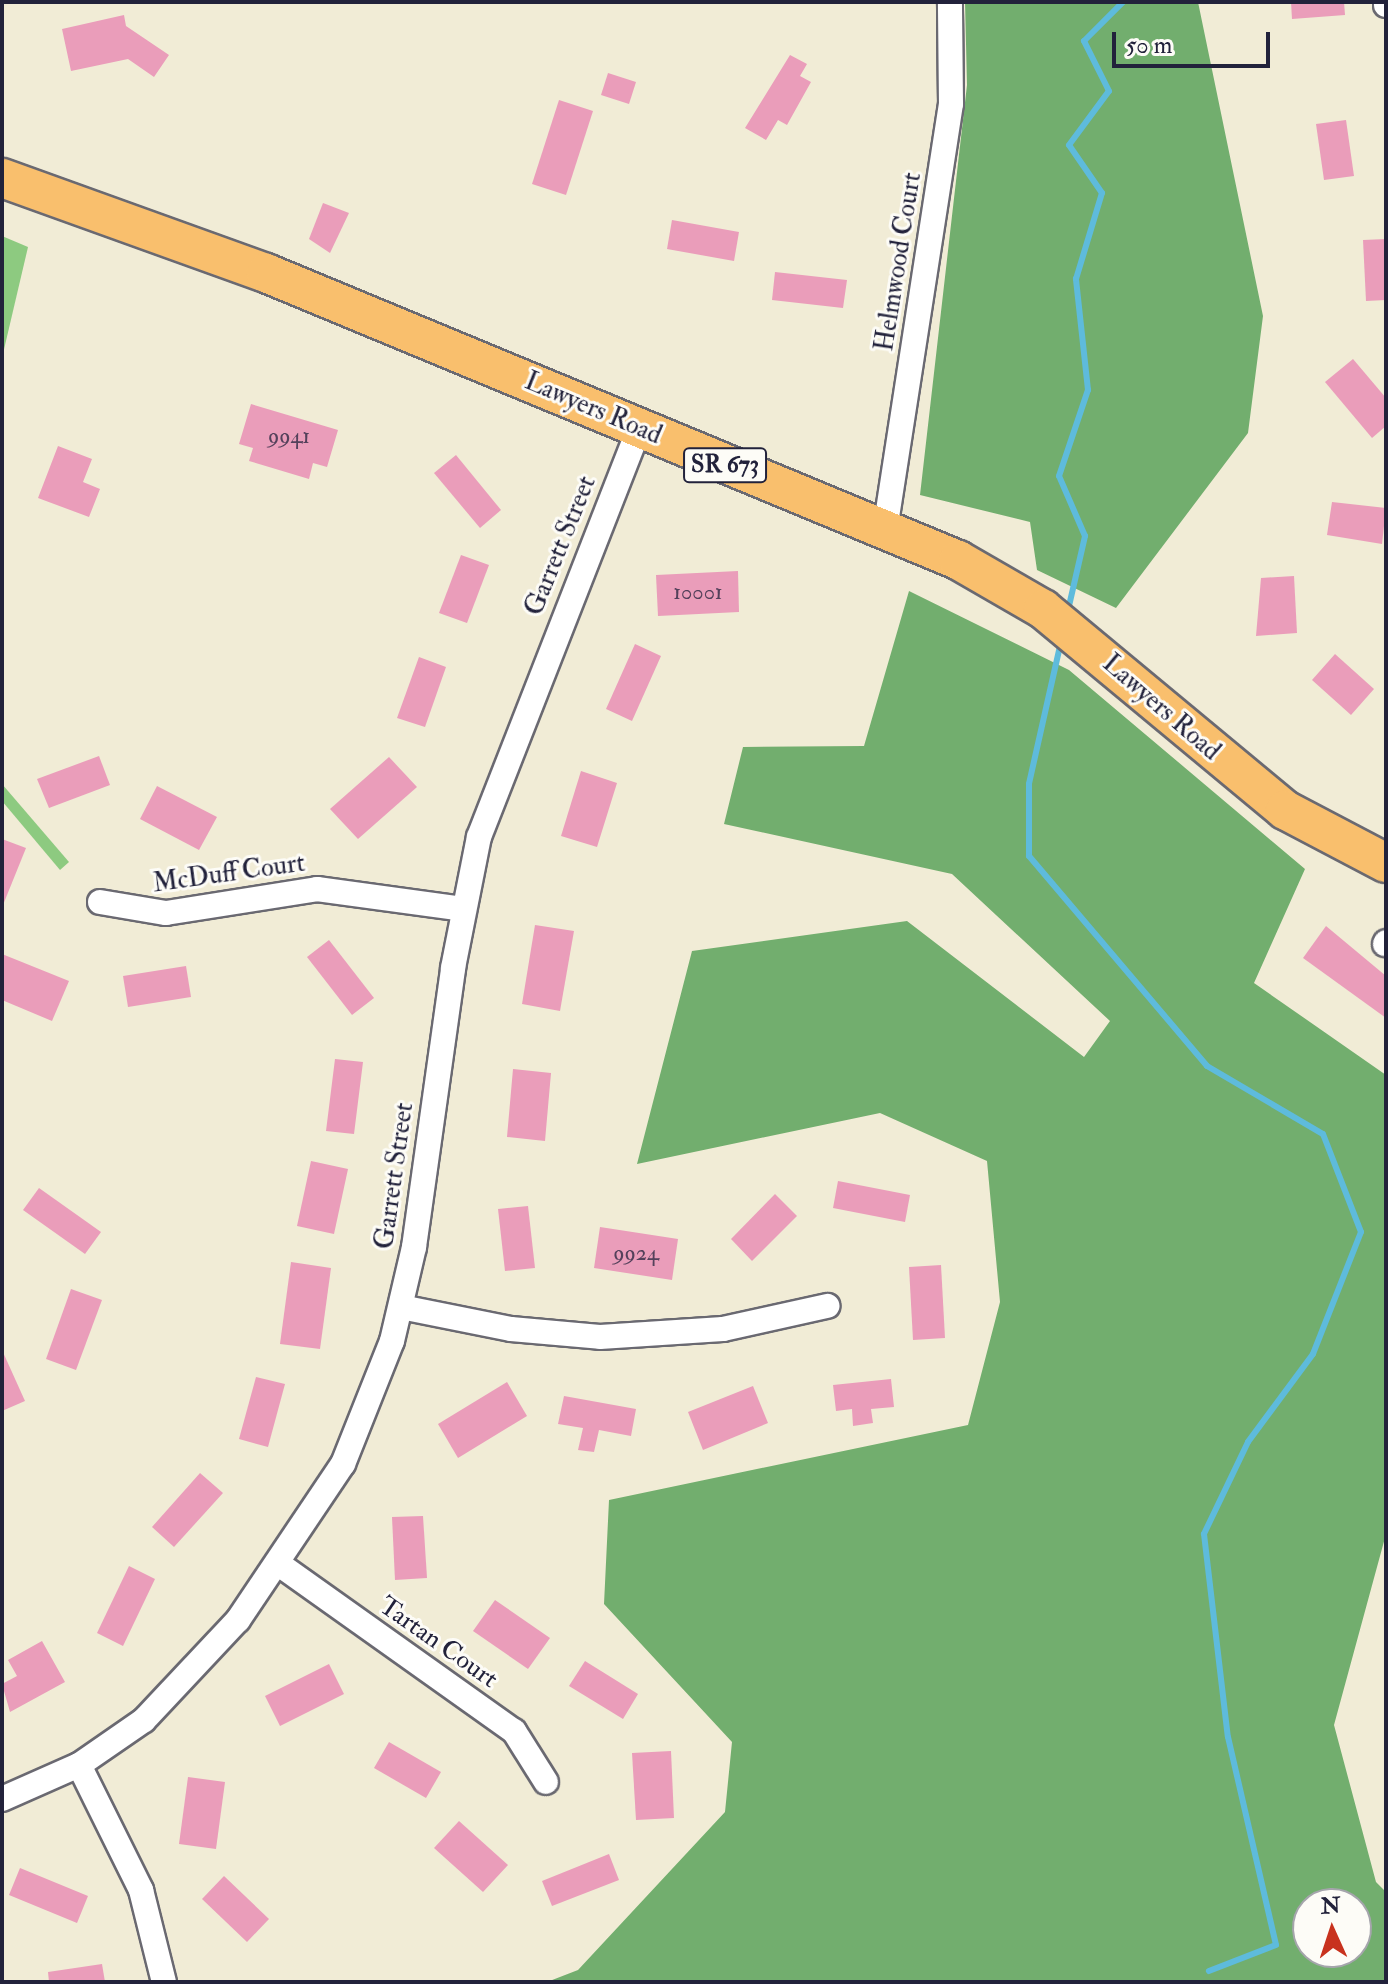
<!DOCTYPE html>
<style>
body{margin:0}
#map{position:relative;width:1388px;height:1984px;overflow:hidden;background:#f1ecd6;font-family:"IM FELL Double Pica",serif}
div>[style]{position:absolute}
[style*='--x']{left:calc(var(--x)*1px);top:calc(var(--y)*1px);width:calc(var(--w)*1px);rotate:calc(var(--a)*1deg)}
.green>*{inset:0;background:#8dca80}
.forest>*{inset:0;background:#72ae6e}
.stream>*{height:6px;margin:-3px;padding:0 3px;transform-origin:3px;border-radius:3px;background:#5ebbdc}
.building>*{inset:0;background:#ea9dba}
.roads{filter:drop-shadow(2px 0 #6a6971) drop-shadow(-2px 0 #6a6971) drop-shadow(0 2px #6a6971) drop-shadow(0 -2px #6a6971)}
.minor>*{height:24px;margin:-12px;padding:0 12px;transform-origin:12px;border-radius:12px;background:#fff}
.primary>*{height:38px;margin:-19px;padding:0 19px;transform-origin:19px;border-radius:19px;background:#f9bf6d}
span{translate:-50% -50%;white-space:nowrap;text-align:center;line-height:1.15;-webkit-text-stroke:6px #fdfcf7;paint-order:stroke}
.number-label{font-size:22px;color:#54415b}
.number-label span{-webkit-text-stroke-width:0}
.shield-label span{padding:2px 6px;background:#fdfcf7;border:2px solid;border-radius:6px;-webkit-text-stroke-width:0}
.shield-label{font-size:24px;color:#22223b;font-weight:700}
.street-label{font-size:26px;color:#22223b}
.frame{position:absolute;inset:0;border:4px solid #22223b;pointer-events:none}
.north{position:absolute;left:1292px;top:1888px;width:80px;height:80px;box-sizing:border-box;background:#fdfcf7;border:2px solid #a5a5ac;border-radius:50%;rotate:357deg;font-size:22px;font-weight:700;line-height:32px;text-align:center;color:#22223b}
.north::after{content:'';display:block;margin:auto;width:28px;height:36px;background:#c8321e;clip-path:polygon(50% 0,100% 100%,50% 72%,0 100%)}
.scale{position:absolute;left:1112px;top:32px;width:158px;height:36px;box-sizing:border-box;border:4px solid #22223b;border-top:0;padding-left:10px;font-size:24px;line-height:28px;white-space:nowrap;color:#22223b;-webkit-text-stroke:6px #fdfcf7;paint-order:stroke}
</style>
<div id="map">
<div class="green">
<div style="clip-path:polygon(2px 236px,28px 247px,2px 358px)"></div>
<div style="clip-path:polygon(2px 784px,69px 862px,60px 870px,2px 801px)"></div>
</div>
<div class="forest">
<div style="clip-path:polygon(965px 2px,1198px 2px,1263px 316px,1248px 433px,1116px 608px,1037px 570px,1030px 522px,920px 495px,967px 85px)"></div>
<div style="clip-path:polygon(evenodd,909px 591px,1069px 670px,1305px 869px,1254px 983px,1386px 1075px,1386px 1534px,1334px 1725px,1376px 1882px,1386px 1892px,1386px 1982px,547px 1982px,578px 1970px,725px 1812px,732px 1742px,604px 1604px,609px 1500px,968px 1425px,1000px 1302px,987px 1161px,880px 1113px,637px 1164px,692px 951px,907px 921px,1084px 1057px,1110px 1021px,952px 874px,724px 824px,743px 747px,864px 746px,909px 591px,1308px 1904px,1356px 1904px,1356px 1952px,1308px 1952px,1308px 1904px)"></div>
</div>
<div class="stream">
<div style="--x:1069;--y:606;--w:72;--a:-77.1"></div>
<div style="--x:1085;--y:536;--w:65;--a:-113.4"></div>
<div style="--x:1059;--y:476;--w:91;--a:-71.4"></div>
<div style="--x:1088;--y:390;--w:112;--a:-96.2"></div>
<div style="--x:1076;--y:279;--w:90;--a:-73.2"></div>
<div style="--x:1102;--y:193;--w:58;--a:-124.5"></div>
<div style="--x:1069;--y:145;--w:67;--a:-53.5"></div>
<div style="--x:1109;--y:91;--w:56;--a:-116.6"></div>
<div style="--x:1084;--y:41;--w:55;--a:-45"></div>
<div style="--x:1060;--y:646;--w:141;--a:102.7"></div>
<div style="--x:1029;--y:784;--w:72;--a:90"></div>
<div style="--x:1029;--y:856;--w:275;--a:49.7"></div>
<div style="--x:1207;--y:1066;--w:134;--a:30.4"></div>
<div style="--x:1323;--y:1134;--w:105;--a:68.8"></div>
<div style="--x:1361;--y:1232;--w:131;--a:111.5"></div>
<div style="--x:1313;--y:1354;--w:109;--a:126.5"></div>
<div style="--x:1248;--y:1442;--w:102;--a:115.6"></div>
<div style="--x:1204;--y:1534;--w:204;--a:83.3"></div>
<div style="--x:1228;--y:1737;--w:213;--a:77"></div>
<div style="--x:1276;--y:1945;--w:72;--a:158.8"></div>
</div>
<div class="building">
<div style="clip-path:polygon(1291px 2px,1344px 2px,1345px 15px,1292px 19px)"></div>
<div style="clip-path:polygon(124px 15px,126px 26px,169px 55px,154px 77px,128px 59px,71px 71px,62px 29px)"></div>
<div style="clip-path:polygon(790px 55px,807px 64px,800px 76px,811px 82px,787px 125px,778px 120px,766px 140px,745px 128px)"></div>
<div style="clip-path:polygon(608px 73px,636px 82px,629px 104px,601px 95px)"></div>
<div style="clip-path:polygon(559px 100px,593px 111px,566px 195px,532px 184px)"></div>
<div style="clip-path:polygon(1346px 120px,1354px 176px,1324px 180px,1316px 124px)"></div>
<div style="clip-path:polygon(323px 203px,349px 213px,330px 253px,309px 239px)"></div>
<div style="clip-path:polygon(672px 220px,739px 232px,734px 261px,667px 249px)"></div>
<div style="clip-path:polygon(1386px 239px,1386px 300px,1366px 301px,1363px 240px)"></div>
<div style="clip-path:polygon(775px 272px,847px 280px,843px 308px,772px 300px)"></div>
<div style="clip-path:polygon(1353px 359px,1386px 398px,1386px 426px,1372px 438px,1325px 382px)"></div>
<div style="clip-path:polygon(251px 404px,338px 430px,327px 467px,313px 463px,309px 479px,249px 461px,253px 448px,239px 444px)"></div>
<div style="clip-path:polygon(58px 446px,92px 459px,83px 482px,100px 489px,89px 517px,38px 498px)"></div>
<div style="clip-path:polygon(456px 455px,501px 510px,480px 528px,434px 473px)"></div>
<div style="clip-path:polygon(1332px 502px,1386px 508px,1382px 544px,1327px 535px)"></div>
<div style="clip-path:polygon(461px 555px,489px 565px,467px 623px,439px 613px)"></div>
<div style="clip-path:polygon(738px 571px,739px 612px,658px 616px,656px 575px)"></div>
<div style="clip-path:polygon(1294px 576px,1297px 633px,1256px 636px,1261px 578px)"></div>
<div style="clip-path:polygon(635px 644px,661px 656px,632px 721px,606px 709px)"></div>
<div style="clip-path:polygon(1335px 654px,1374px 689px,1351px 715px,1312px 680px)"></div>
<div style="clip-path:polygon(419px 657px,446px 667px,425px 727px,397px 718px)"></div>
<div style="clip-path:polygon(99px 756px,110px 785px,49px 808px,37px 779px)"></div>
<div style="clip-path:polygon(389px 757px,417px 787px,358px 839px,330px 809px)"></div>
<div style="clip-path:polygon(581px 771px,617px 783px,597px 847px,561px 836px)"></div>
<div style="clip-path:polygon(157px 786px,217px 817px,199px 850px,140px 819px)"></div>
<div style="clip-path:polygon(2px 839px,26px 848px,3px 905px,2px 905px)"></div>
<div style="clip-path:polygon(535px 925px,574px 931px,560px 1011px,522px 1004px)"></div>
<div style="clip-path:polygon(1326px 926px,1386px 976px,1386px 1018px,1303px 958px)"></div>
<div style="clip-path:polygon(329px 940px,374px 998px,352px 1015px,307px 957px)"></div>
<div style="clip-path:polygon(2px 954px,69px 981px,52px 1021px,2px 1000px)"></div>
<div style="clip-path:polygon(186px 966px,191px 997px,128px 1007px,123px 976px)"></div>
<div style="clip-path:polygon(335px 1059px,363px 1062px,354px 1134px,326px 1131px)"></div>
<div style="clip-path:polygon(513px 1069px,551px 1073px,545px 1141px,507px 1137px)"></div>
<div style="clip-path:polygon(311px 1161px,348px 1169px,334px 1234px,297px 1226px)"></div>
<div style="clip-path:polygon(838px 1181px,910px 1195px,905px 1222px,833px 1208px)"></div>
<div style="clip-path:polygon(39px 1188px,101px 1232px,85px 1254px,23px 1210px)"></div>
<div style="clip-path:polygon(775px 1194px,797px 1216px,752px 1261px,731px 1239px)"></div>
<div style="clip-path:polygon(528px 1206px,535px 1268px,505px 1271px,498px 1209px)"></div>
<div style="clip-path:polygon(600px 1227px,678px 1239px,672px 1280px,594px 1268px)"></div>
<div style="clip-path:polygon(291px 1262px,331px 1268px,320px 1349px,280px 1344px)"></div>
<div style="clip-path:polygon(941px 1265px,945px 1338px,913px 1340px,909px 1267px)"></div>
<div style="clip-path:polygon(71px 1289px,102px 1300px,76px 1370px,46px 1359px)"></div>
<div style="clip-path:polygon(2px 1350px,25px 1401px,2px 1411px)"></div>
<div style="clip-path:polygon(256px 1377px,285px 1384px,268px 1447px,239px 1439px)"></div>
<div style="clip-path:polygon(891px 1379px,894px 1407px,871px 1409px,873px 1423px,853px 1426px,852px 1409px,836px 1411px,833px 1385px)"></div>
<div style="clip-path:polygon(507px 1382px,527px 1416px,458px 1458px,438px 1424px)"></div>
<div style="clip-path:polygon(753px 1386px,768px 1423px,703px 1450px,688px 1412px)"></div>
<div style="clip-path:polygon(564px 1396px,636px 1409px,631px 1436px,599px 1430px,594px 1452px,578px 1450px,583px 1428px,558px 1424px)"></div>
<div style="clip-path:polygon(200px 1473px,223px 1493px,174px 1547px,152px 1527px)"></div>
<div style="clip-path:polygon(423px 1516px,427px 1578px,395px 1580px,392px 1517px)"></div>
<div style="clip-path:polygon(129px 1566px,155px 1579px,123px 1646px,97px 1633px)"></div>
<div style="clip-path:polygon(495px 1600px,550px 1638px,528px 1669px,473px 1631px)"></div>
<div style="clip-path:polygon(42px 1641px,65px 1682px,10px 1712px,2px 1684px,17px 1676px,8px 1660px)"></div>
<div style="clip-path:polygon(585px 1661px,638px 1694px,623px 1719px,569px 1686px)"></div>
<div style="clip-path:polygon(329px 1664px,344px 1694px,280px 1726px,265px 1696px)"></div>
<div style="clip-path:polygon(389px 1742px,441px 1772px,426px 1798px,374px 1768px)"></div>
<div style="clip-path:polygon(671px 1751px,674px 1818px,636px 1820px,632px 1753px)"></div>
<div style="clip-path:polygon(188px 1777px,225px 1782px,216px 1849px,179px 1844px)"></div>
<div style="clip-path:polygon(459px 1821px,508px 1865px,483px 1892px,434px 1848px)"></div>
<div style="clip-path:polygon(609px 1854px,619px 1880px,552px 1906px,542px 1881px)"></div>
<div style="clip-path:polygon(20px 1868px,88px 1896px,77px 1923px,9px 1895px)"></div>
<div style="clip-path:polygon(224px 1876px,269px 1919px,247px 1942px,202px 1899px)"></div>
<div style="clip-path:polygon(102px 1964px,105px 1982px,49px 1982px,48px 1972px)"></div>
</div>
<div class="roads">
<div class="minor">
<div style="--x:1386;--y:2;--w:3;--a:90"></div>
<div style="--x:885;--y:530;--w:431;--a:-81.2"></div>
<div style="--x:951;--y:104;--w:102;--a:-90.6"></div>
<div style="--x:100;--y:902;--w:67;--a:9.5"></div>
<div style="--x:166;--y:913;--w:153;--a:-9"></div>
<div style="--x:317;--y:889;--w:147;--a:7.8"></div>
<div style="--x:1385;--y:944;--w:2;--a:-63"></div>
<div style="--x:401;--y:1307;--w:112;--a:11.3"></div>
<div style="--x:511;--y:1329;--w:89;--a:5.1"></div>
<div style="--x:600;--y:1337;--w:123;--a:-3.7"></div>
<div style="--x:723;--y:1329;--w:107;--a:-12.5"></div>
<div style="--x:280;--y:1565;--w:287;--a:35.4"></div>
<div style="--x:514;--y:1731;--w:60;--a:57.9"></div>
<div style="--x:79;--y:1765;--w:140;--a:63.6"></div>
<div style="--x:141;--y:1890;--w:95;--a:76"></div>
<div style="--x:2;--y:1799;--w:84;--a:-23.8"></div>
<div style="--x:79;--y:1765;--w:79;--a:-34.7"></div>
<div style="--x:144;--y:1720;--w:137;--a:-46.8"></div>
<div style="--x:238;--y:1620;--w:188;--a:-56.1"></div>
<div style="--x:343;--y:1464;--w:132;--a:-68.3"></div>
<div style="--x:392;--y:1341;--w:97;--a:-76.8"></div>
<div style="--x:414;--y:1247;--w:282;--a:-82"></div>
<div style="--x:453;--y:968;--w:134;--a:-78.8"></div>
<div style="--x:479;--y:837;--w:438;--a:-68.6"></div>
</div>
<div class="primary">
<div style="--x:2;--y:178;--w:281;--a:19.8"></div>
<div style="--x:266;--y:273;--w:749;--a:22.53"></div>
<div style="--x:958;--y:560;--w:98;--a:30"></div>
<div style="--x:1043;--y:609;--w:315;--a:39.7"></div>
<div style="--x:1285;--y:810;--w:114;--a:27.7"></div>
</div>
</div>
<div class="number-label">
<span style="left:289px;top:437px">9941</span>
<span style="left:698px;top:593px">10001</span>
<span style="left:636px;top:1254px">9924</span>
</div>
<div class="shield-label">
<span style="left:725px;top:465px">SR 673</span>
</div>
<div class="street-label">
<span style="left:899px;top:262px;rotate:-81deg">Helmwood Court</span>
<span style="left:593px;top:409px;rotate:23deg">Lawyers Road</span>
<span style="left:561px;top:546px;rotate:-68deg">Garrett Street</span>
<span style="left:1161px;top:708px;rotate:41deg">Lawyers Road</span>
<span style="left:229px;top:874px;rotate:-8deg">McDuff Court</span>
<span style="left:395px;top:1176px;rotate:-82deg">Garrett Street</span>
<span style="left:438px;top:1643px;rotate:35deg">Tartan Court</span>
</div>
<div class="frame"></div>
<div class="north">N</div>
<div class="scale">50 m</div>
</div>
